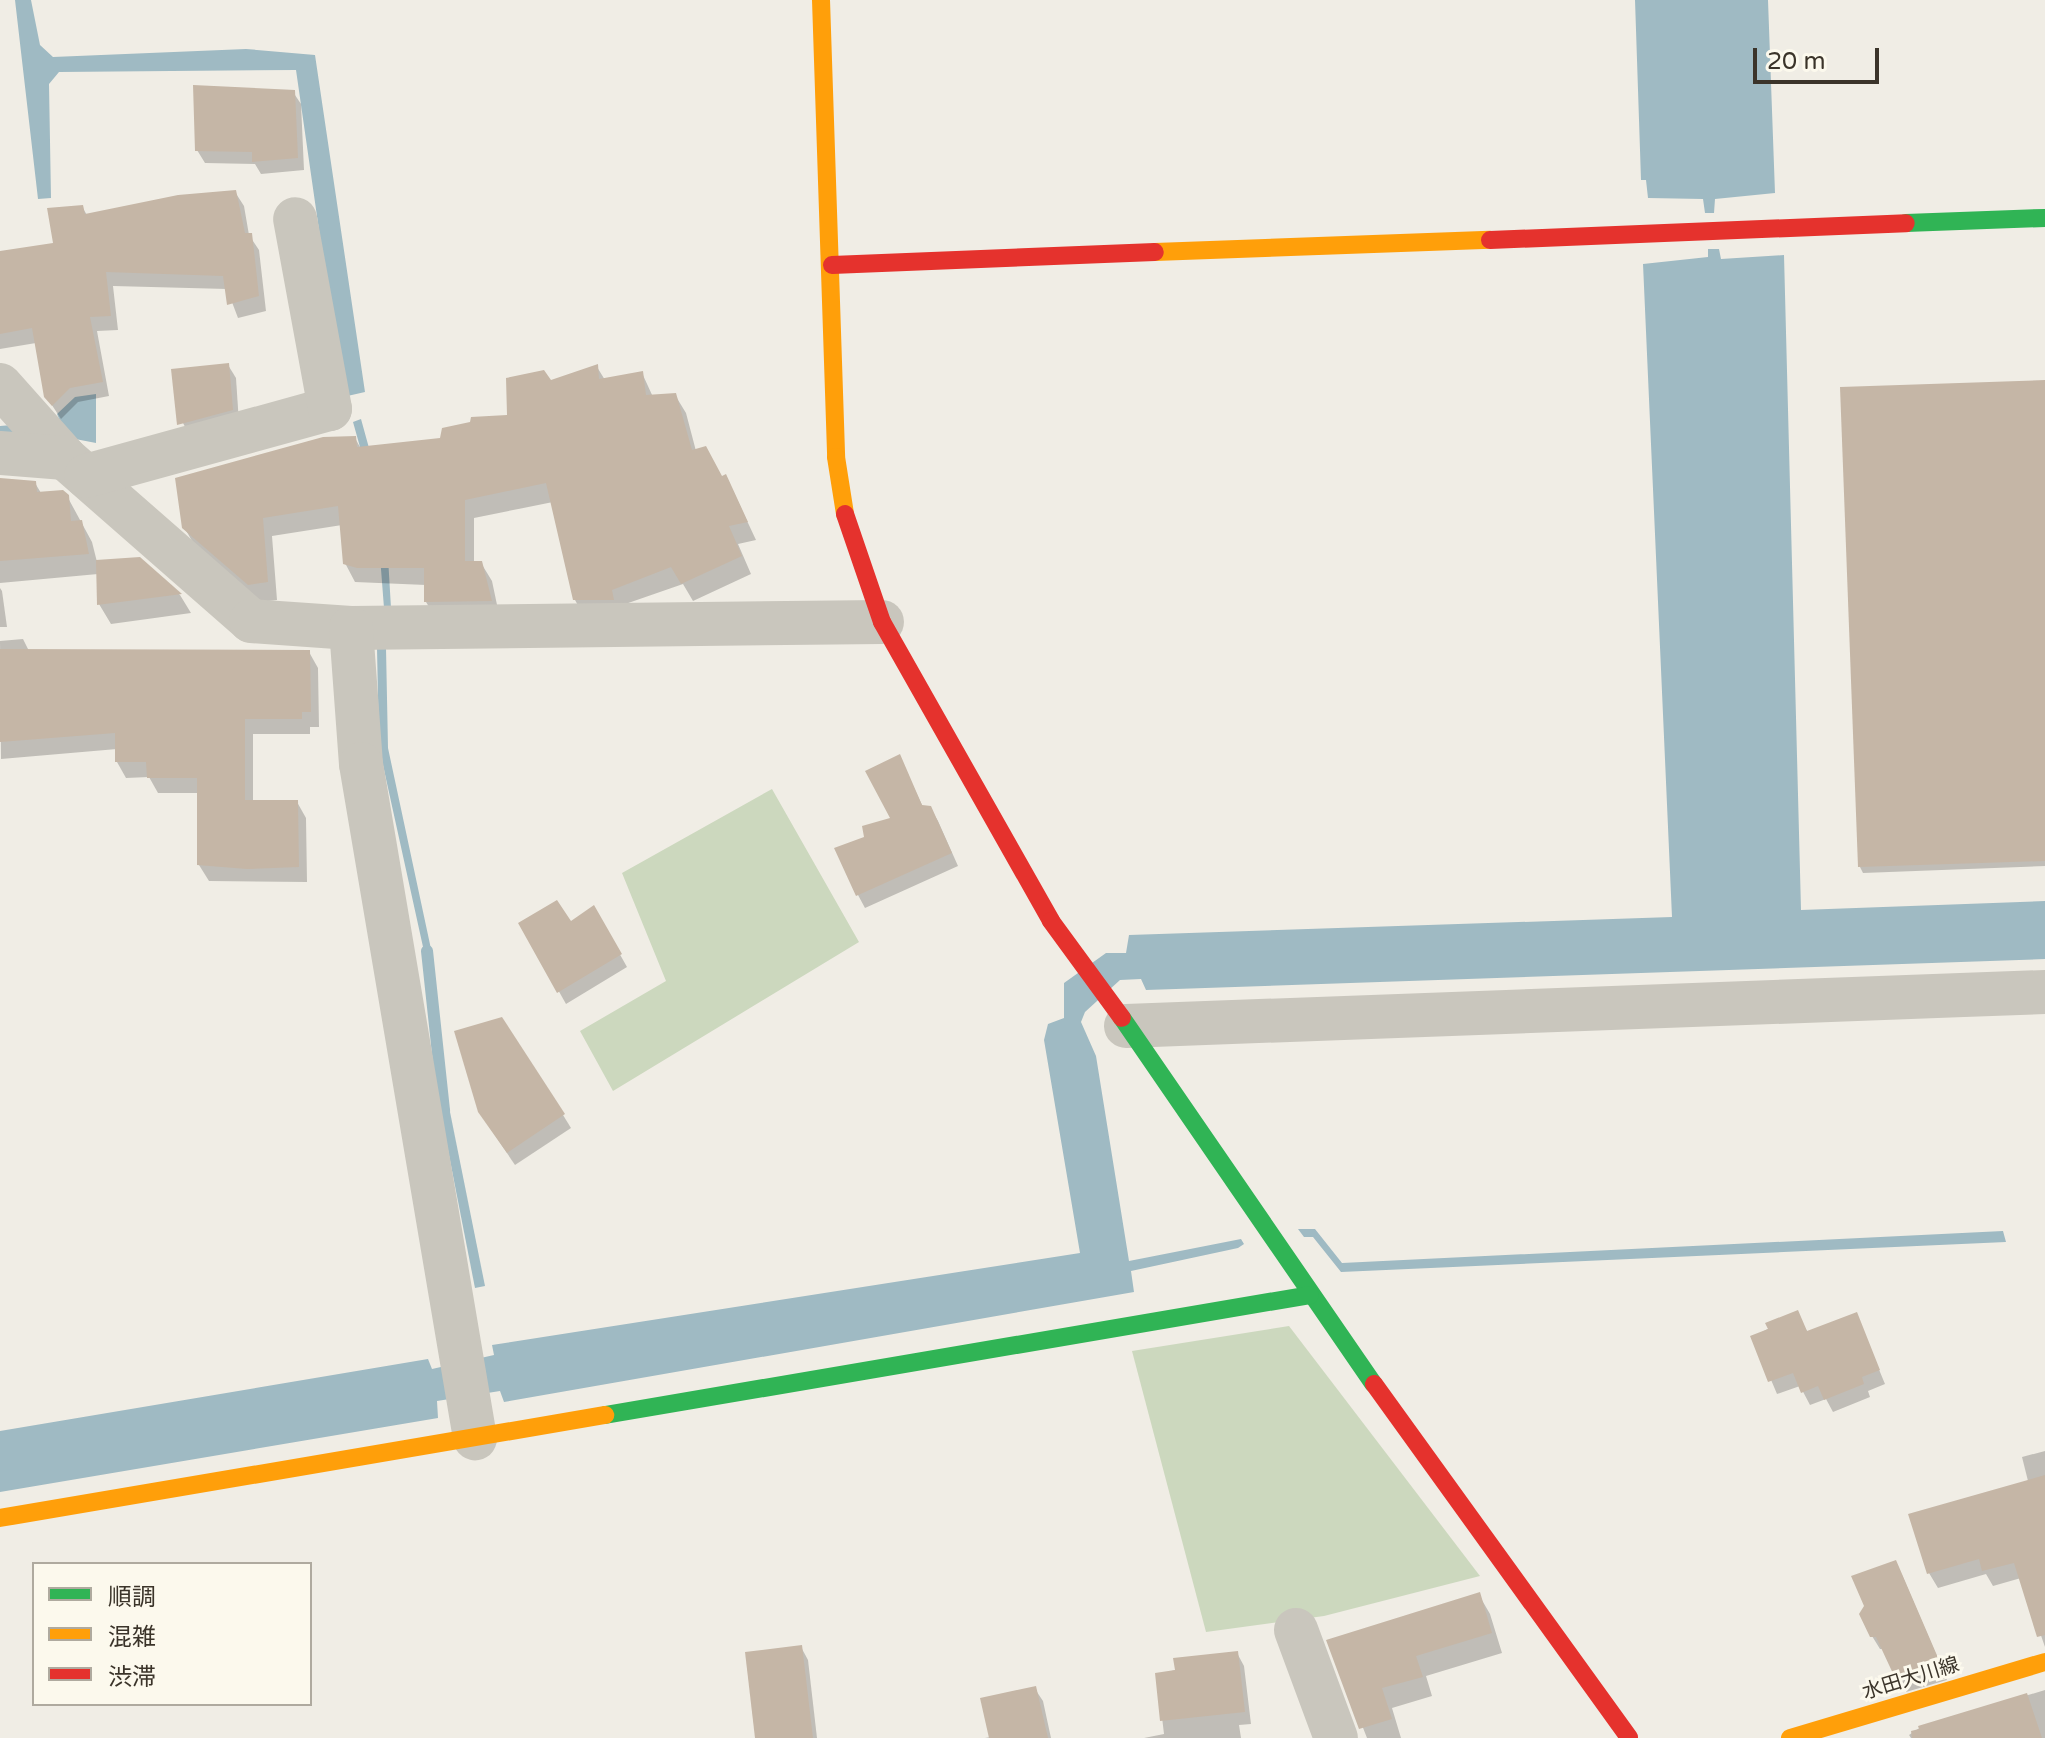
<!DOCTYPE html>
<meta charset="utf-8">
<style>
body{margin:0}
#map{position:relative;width:2045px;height:1738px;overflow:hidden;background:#f0ede5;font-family:"Varela Round","Noto Sans JP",sans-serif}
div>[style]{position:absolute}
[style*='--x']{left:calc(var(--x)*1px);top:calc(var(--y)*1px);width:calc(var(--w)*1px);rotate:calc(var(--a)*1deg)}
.green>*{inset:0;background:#ccd8be}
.water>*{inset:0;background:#9fbac3}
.shadow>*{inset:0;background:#0003}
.stream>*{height:12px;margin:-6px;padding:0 6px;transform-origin:6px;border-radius:6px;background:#9fbac3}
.building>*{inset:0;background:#c5b6a6}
.street>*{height:44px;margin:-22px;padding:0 22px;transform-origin:22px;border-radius:22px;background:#c9c6bd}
.fast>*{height:18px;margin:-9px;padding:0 9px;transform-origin:9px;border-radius:9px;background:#30b455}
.slow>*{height:18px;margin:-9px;padding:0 9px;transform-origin:9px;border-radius:9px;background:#ff9f0a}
.jam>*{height:18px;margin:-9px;padding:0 9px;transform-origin:9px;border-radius:9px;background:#e5322d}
span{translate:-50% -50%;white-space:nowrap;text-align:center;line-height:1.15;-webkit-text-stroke:6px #fcf9ed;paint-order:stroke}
.street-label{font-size:20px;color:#3b342a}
.legend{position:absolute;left:32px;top:1562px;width:280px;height:144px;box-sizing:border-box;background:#fcf9ed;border:2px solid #afaa9f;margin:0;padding:10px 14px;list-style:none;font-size:24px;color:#3b342a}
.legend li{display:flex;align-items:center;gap:16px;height:40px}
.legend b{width:40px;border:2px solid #afaa9f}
.scale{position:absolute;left:1753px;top:48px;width:126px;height:36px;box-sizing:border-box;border:4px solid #3b342a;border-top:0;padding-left:10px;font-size:24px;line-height:28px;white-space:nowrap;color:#3b342a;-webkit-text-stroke:6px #fcf9ed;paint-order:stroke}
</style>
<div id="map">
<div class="green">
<div style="clip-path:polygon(772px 789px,859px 942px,613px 1091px,580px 1031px,666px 981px,622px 873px)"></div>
<div style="clip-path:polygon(1289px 1326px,1480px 1576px,1324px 1616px,1206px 1632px,1132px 1351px)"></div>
</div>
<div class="water">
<div style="clip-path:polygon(15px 0,31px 0,40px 45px,53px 57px,246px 49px,315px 55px,365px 392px,343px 397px,296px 70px,59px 72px,49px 84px,51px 198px,38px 199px)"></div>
<div style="clip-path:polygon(1635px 0,1768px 0,1775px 193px,1715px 199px,1714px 213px,1705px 213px,1703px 199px,1648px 198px,1646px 180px,1641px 180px)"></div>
<div style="clip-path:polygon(1708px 249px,1719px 249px,1721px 259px,1784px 255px,1801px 910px,2045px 901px,2045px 959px,1146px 990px,1141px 979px,1120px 980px,1085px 1012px,1081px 1022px,1096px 1056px,1129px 1261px,1241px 1239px,1244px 1244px,1238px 1248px,1131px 1271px,1134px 1292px,504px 1402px,500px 1391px,437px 1401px,438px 1418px,0 1492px,0 1431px,428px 1359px,432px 1369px,494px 1355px,492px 1345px,1080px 1253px,1044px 1040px,1048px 1024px,1064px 1018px,1064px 983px,1106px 953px,1126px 953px,1129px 935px,1672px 917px,1643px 264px,1708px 257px)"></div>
<div style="clip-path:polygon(96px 394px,96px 443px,65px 437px,0 438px,0 426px,60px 421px,57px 414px,75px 397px)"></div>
<div style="clip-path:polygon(361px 419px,385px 506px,391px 608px,384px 608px,376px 504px,353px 422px)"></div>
<div style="clip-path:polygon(377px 648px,386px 648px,388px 748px,434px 963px,427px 965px,379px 747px)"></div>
<div style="clip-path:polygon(447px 1097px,485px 1286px,475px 1288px,438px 1099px)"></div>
<div style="clip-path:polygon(1298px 1229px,1315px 1229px,1342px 1263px,2003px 1231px,2006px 1242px,1341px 1272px,1313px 1237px,1304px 1237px)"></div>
</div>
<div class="shadow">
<div style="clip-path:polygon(293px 92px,301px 104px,304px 170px,261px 174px,255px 164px,205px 163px,197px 150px)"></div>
<div style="clip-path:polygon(235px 192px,244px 206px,249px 235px,259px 250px,266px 311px,238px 318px,227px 289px,113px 286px,118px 330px,97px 331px,109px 396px,78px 402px,61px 419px,46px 396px,36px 343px,0 349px,0 253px,56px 245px,82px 207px,87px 215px)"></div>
<div style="clip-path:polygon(228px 365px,236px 378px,239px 423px,190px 436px,183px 423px)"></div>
<div style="clip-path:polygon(597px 367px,605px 380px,642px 373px,653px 397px,675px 395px,686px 413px,696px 451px,722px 478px,726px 476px,756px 540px,738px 544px,751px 574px,693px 601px,683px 584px,585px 618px,575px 600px,553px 502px,474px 518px,474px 563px,481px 563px,492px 581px,500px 619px,437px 620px,426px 602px,426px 585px,355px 582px,345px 563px,342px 525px,272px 536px,277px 600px,260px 602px,195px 546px,184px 527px,355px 438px,361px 449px,441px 440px,509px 417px,551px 382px)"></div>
<div style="clip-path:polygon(2045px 382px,2045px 866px,1863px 873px,1860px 867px)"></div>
<div style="clip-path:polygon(0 480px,35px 483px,41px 493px,67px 496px,92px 542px,97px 562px,139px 559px,180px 595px,191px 613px,111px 624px,99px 604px,98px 574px,0 583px)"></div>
<div style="clip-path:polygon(0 588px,2px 591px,7px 627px,0 627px)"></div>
<div style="clip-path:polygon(23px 639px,29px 651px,309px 652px,318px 668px,319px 727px,310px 727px,310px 734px,253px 734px,253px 802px,297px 802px,306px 818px,307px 882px,209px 881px,199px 865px,199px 793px,158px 793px,149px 777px,126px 778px,117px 762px,117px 749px,1px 759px,0 641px)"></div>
<div style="clip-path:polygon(899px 756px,923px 807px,930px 808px,938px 821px,958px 866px,865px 908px,858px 895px,866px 839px,892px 819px)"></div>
<div style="clip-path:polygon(594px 908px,627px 967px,566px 1004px,521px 924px,570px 923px)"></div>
<div style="clip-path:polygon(563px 1115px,571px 1128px,515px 1165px,488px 1125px)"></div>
<div style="clip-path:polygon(1797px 1313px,1808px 1333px,1856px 1314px,1885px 1384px,1868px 1391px,1870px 1397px,1833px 1412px,1826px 1399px,1810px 1405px,1800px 1386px,1777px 1394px,1753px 1337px)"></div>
<div style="clip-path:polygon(2045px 1451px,2045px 1647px,2021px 1578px,1993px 1586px,1986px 1574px,1938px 1588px,1929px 1573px,1911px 1515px,2028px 1481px,2022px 1457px)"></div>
<div style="clip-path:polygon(1902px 1575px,1947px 1680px,1906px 1692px,1884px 1649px,1880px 1649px,1872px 1636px)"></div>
<div style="clip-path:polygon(1479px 1595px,1490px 1614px,1502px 1653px,1426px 1676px,1432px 1696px,1392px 1708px,1401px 1738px,1367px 1738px,1329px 1641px)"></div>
<div style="clip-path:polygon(801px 1647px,808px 1660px,817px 1738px,757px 1738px)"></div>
<div style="clip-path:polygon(1237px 1653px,1244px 1666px,1251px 1724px,1239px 1725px,1241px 1738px,1144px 1738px,1164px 1734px,1157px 1675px)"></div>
<div style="clip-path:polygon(1035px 1689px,1043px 1701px,1051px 1738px,985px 1738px,991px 1737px)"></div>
<div style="clip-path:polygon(2045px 1690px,2045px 1738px,1911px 1738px,1909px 1735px,1921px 1727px)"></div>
</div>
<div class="stream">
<div style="--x:427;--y:951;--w:161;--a:83.9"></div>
</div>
<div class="building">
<div style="clip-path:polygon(193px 85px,295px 90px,298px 158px,252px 162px,252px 152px,195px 151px)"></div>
<div style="clip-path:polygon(236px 190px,245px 233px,252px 233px,259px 296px,227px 305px,223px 276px,106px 272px,111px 316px,90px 317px,103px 382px,70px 388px,52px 406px,44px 397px,32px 328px,0 334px,0 251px,53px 243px,47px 208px,83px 205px,85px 214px,178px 195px)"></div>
<div style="clip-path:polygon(229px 363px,233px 410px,177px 425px,171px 369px)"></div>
<div style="clip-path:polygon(598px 364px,599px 379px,643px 371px,646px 395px,676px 393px,692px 450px,706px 446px,722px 476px,726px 474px,748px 522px,729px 526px,742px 556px,681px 584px,671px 567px,612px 590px,614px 600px,573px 600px,546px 483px,465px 500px,465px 561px,482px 561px,492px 601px,424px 602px,424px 568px,357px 568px,343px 564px,338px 506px,263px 518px,268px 582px,248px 585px,182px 528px,175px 478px,323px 437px,356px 436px,357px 447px,440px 438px,442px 428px,470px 422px,471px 417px,507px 415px,506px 378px,544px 370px,551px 380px)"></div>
<div style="clip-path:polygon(2045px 380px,2045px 861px,1858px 867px,1840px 387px)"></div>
<div style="clip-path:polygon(0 478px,36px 481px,37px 492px,63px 490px,69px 495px,71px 521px,82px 520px,89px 554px,0 561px)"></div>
<div style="clip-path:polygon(140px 557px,182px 594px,97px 605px,96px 560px)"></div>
<div style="clip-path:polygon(0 649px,310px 650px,311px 712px,302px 712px,302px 719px,245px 719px,245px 800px,298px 800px,299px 867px,247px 869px,197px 865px,197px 778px,147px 778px,146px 762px,115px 762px,115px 733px,0 742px)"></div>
<div style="clip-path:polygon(900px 754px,922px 805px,931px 806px,952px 853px,856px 896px,834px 848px,864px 837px,862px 826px,890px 818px,865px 771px)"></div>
<div style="clip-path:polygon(557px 900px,571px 921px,594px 905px,622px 954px,557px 993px,518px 923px)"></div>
<div style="clip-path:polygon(502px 1017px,565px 1114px,507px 1153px,478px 1112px,454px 1031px)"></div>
<div style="clip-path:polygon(1798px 1310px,1807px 1331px,1857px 1312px,1880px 1370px,1862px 1377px,1864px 1384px,1824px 1400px,1818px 1386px,1801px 1393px,1793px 1373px,1768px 1382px,1750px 1336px,1768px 1329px,1765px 1323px)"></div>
<div style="clip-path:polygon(2045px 1475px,2045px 1635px,2037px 1637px,2014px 1563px,1982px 1571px,1979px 1559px,1927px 1574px,1908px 1514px)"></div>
<div style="clip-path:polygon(1896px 1560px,1942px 1667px,1896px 1680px,1876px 1637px,1870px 1637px,1859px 1614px,1864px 1606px,1851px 1576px)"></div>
<div style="clip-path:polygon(1480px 1592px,1492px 1633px,1416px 1656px,1423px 1677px,1382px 1688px,1392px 1719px,1359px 1729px,1326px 1640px)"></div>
<div style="clip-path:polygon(802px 1645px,813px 1738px,755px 1738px,745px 1652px)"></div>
<div style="clip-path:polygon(1238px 1651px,1245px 1712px,1160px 1721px,1155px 1673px,1175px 1670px,1173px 1658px)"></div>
<div style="clip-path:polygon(1036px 1686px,1048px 1738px,989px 1738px,980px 1698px)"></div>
<div style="clip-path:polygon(2027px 1693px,2042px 1738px,1912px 1738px,1911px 1731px,1919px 1729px,1918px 1726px)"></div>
</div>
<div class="street">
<div style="--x:0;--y:385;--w:98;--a:48.3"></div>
<div style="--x:65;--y:458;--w:247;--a:41.2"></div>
<div style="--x:251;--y:621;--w:100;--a:4"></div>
<div style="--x:351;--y:628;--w:531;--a:-0.65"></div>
<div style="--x:0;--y:453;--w:65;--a:4.4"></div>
<div style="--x:86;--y:476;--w:253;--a:-15.4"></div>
<div style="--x:330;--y:409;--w:193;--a:-100.4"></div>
<div style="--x:351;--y:628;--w:136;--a:85.8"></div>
<div style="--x:361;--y:764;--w:684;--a:80.4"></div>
<div style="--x:1126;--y:1026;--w:920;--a:-2.12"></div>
<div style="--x:1296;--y:1630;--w:115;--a:69.7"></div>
</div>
<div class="fast">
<div style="--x:1906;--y:223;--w:139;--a:-2.1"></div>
<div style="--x:1122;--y:1018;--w:444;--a:55.5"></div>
<div style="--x:605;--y:1415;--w:715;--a:-9.66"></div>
</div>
<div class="slow">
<div style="--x:821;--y:0;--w:457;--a:88.1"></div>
<div style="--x:836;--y:457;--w:58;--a:81"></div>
<div style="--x:1155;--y:252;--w:335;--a:-2.1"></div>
<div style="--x:0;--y:1518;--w:614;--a:-9.66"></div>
<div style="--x:1790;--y:1738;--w:266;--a:-16.6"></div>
</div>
<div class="jam">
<div style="--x:1490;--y:240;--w:416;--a:-2.3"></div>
<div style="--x:832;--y:265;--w:323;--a:-2.3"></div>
<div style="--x:845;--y:514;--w:114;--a:71.1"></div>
<div style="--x:882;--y:622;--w:343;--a:60.5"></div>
<div style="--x:1051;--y:921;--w:120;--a:53.8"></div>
<div style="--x:1374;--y:1384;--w:436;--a:54.2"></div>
</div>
<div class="street-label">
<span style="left:1911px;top:1679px;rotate:-17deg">水田大川線</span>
</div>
<ul class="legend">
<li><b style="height:10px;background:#30b455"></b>順調</li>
<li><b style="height:10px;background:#ff9f0a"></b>混雑</li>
<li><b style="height:10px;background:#e5322d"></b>渋滞</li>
</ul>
<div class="scale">20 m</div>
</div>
